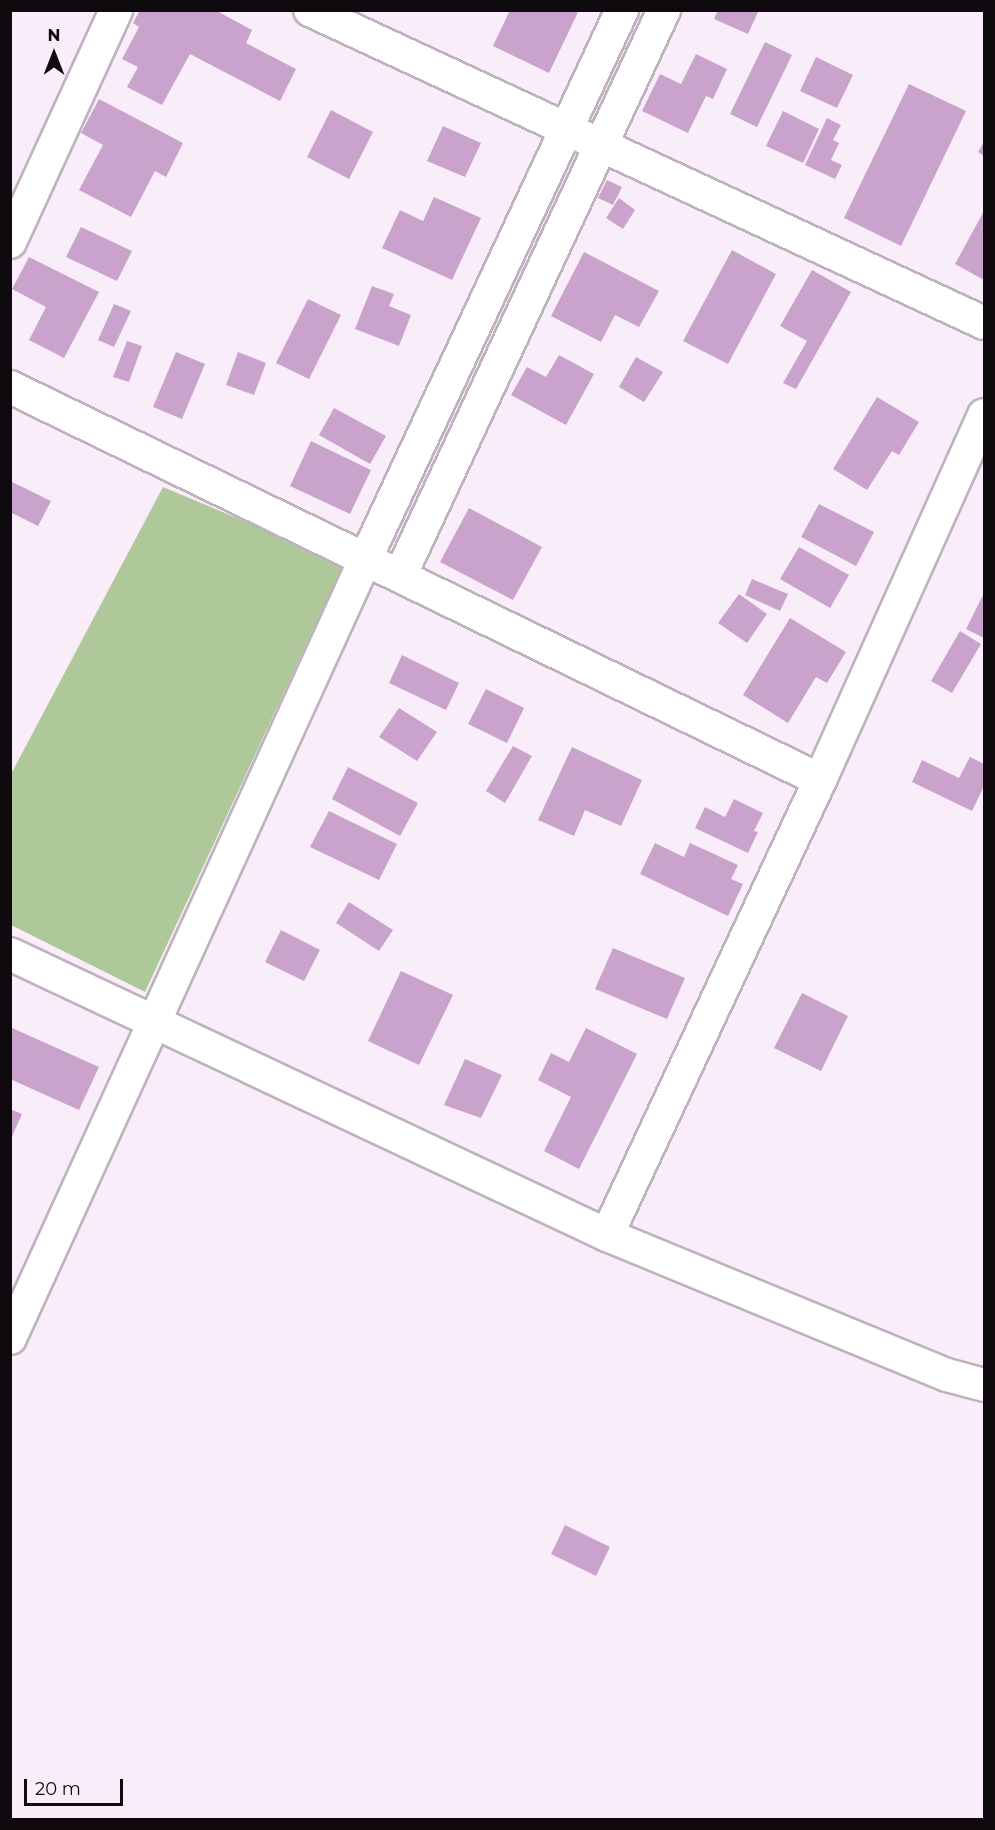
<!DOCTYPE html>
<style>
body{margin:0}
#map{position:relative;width:995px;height:1830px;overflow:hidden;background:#f9edf9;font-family:Montserrat,sans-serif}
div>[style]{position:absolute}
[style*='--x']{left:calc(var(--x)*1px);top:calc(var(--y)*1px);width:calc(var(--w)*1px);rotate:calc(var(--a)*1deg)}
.green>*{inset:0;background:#afc899}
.building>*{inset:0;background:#caa3cc}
.roads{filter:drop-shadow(2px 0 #bdb2bd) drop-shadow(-2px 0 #bdb2bd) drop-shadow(0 2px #bdb2bd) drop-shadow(0 -2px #bdb2bd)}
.minor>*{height:32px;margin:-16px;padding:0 16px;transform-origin:16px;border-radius:16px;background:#fff}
span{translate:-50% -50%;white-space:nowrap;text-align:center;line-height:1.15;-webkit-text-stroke:4.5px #f9edf9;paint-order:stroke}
.frame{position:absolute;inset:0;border:12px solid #0e0a0e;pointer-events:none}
.north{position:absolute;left:24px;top:24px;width:60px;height:60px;-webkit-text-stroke:4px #f9edf9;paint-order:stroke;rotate:0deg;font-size:16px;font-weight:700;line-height:24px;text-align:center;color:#0e0a0e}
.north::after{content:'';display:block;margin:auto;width:21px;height:27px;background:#0e0a0e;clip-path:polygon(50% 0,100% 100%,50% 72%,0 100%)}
.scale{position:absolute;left:24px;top:1779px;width:99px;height:27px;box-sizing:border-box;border:3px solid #0e0a0e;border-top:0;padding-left:8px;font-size:18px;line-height:21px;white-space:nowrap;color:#0e0a0e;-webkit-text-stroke:4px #f9edf9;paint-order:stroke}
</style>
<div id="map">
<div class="green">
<div style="clip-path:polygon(163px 487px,344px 563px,145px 992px,11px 925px,10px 776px)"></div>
</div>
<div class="building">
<div style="clip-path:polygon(140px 10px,215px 10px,252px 30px,246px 43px,296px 69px,280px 101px,190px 54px,162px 105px,127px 87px,138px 67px,122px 59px,139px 27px,133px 23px)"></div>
<div style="clip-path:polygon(510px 10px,579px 10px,549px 73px,493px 46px)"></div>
<div style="clip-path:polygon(718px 10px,759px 10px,748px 34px,714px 19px)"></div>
<div style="clip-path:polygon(765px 42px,792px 55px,757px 127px,730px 114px)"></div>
<div style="clip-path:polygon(696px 54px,727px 69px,713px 99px,706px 96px,688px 133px,642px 111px,660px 74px,681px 84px)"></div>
<div style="clip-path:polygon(816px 57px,853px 75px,837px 108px,800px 91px)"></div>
<div style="clip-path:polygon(909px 84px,966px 111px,901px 246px,844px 218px)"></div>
<div style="clip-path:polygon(99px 99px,183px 143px,166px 177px,155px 171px,131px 217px,79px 190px,103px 145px,81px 133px)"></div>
<div style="clip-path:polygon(331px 110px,373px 132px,349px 179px,307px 157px)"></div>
<div style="clip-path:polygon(783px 111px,819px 129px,803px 163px,766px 146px)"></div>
<div style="clip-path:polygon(827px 118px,841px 125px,833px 140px,839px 143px,831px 160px,842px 165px,835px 179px,805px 165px)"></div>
<div style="clip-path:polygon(443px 126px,481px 143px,465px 177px,427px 161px)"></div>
<div style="clip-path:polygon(984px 142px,984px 156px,978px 152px)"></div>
<div style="clip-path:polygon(607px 180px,622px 187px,613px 205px,598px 198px)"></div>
<div style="clip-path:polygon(434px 197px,481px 218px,452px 280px,382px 248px,400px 210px,423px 221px)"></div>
<div style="clip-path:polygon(619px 198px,635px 210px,623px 229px,606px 218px)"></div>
<div style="clip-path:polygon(984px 211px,984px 280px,955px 264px)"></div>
<div style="clip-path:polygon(81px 227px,132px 251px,117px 281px,66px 257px)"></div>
<div style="clip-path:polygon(732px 250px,776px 274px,728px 364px,683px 341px)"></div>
<div style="clip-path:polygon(584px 252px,659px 291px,639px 327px,615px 315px,601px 342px,551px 316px)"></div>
<div style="clip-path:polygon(29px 257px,99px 292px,64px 358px,29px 340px,46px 307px,12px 289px)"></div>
<div style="clip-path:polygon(812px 270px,851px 292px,796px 389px,783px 383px,807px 341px,780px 326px)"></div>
<div style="clip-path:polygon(372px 286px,394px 294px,389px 306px,411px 315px,399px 346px,355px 329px)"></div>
<div style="clip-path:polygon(308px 299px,341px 315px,309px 379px,276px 363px)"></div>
<div style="clip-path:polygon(114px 304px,131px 311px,114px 347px,98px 340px)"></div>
<div style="clip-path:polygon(127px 341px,142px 346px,129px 382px,113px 377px)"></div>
<div style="clip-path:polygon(176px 352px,205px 364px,182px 419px,153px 407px)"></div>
<div style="clip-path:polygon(238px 352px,266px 363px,254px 395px,226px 385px)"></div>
<div style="clip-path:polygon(559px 355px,594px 374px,566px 425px,511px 395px,527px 367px,546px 377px)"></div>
<div style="clip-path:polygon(636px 357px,663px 372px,644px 402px,619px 387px)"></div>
<div style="clip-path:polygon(877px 397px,919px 422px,899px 455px,892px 451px,867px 490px,833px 469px)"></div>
<div style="clip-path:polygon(334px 408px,386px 436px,370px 464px,319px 435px)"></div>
<div style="clip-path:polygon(311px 441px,371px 470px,350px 514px,290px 486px)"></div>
<div style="clip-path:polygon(10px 481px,51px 501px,38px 526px,10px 512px)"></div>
<div style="clip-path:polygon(819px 504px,874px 532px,856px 566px,801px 537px)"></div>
<div style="clip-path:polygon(469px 508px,542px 547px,513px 600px,440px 562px)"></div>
<div style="clip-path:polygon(799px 547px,849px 575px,830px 608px,780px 579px)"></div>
<div style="clip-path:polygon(752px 579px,788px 594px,780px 611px,745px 595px)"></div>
<div style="clip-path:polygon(984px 593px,984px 638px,966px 629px)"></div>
<div style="clip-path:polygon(739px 594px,767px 614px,747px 643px,718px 623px)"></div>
<div style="clip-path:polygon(790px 618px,846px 652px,827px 683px,816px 677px,788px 723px,743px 695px)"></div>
<div style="clip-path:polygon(960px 631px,981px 644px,952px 693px,931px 681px)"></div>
<div style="clip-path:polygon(402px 655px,459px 683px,446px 710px,389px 683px)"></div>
<div style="clip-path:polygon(486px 689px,524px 708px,507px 743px,468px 724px)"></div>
<div style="clip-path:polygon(399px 708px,437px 732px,417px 761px,379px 737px)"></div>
<div style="clip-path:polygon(513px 746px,532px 756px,505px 803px,486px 791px)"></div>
<div style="clip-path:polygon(572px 747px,642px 780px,621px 826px,585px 810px,574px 836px,538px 820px)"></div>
<div style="clip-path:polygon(970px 757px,984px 764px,984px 786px,972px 811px,912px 782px,922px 760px,959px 778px)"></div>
<div style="clip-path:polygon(348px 767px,418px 803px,400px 836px,332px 799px)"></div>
<div style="clip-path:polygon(734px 799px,763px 813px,754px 831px,758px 832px,748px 853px,695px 828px,705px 807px,725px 817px)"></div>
<div style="clip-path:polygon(329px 811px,397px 844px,379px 880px,310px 847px)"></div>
<div style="clip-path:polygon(655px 843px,684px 857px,690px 843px,738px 865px,731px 879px,743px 884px,728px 916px,640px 874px)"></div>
<div style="clip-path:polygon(349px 902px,393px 930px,379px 951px,336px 923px)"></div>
<div style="clip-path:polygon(281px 930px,320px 950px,304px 981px,265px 962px)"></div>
<div style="clip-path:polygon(613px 948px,685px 978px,667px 1019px,595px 989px)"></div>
<div style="clip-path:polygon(401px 971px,453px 995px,419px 1065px,368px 1041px)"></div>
<div style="clip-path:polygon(802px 993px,848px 1016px,821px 1071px,774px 1048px)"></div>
<div style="clip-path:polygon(10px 1027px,99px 1067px,79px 1110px,10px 1079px)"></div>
<div style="clip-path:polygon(586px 1028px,637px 1054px,579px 1169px,544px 1151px,571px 1097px,538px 1080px,551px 1053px,569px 1062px)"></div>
<div style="clip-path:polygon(465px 1059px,502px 1075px,481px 1118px,444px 1105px)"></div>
<div style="clip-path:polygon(10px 1109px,22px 1114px,10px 1141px)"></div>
<div style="clip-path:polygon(565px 1525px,610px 1547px,596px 1576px,551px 1554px)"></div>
</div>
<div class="roads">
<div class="minor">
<div style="--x:310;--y:10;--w:743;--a:24.91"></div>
<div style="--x:10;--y:242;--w:255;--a:-65.4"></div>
<div style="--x:10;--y:387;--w:900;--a:25.88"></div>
<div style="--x:400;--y:576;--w:625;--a:-64.99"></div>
<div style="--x:10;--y:954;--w:660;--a:25.21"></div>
<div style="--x:607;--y:1235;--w:502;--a:-64.91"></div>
<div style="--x:820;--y:780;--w:400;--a:-65.8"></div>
<div style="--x:607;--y:1235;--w:368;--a:22.4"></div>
<div style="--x:947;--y:1375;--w:38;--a:15"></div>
<div style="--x:10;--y:1338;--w:855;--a:-65.47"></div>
<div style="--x:365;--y:560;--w:607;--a:-64.95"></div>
</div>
</div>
<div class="frame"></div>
<div class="north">N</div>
<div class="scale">20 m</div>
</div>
